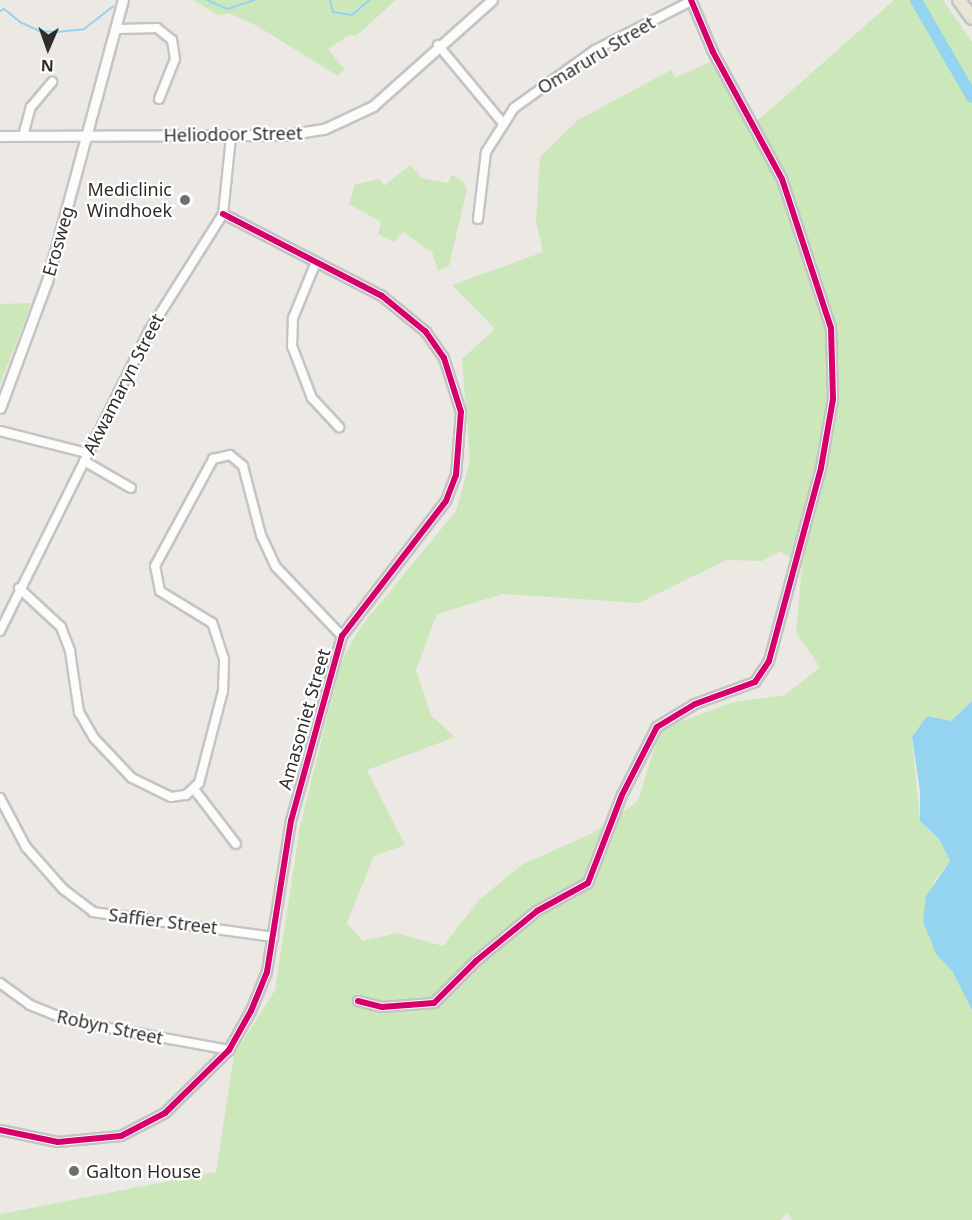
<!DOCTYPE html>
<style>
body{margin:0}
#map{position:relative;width:972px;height:1220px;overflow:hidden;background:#ece8e4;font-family:"Noto Sans",sans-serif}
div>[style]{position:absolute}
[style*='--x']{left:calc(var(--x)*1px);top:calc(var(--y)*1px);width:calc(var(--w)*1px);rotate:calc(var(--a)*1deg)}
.green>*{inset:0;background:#cce8bb}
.water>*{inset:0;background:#94d4f0}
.stream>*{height:2px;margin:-1px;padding:0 1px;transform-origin:1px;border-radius:1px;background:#94d4f0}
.river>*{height:12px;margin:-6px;padding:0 6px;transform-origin:6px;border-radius:6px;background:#94d4f0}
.roads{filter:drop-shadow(2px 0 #c5c4c4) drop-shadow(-2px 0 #c5c4c4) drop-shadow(0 2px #c5c4c4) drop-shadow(0 -2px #c5c4c4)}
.minor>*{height:8px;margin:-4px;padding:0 4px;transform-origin:4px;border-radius:4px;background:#fcfcfb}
.tertiary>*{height:9px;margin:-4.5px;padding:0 4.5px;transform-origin:4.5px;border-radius:4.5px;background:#fcfcfb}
.primary>*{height:12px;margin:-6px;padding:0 6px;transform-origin:6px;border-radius:6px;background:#e9e5d5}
.cycleway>*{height:6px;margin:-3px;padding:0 3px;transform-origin:3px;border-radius:3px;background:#d6006c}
.dots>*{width:16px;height:16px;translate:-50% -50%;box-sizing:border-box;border:3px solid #fff;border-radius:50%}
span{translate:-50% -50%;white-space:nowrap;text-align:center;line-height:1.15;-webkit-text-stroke:4.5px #fff;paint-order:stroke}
.street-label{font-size:18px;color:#2d2d2d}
.poi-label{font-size:18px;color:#2d2d2d}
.right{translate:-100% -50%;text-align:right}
.left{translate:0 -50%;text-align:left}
.north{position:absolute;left:18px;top:18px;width:60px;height:60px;-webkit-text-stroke:4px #fff;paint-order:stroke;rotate:182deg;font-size:16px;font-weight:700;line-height:24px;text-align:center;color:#2d2d2d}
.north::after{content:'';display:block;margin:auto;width:21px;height:27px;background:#2d2d2d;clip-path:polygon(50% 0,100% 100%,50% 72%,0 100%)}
</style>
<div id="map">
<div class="green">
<div style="clip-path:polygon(193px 0,396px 0,356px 36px,349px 35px,328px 49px,344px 69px,338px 76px,257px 26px,229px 13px,218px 15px)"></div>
<div style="clip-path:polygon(evenodd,894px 0,943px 0,972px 42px,972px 701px,951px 721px,912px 738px,920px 821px,939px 839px,950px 861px,933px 883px,936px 954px,952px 971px,972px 1010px,972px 1220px,792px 1220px,787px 1213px,781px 1220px,0 1220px,0 1214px,216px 1172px,234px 1055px,275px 990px,300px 827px,341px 662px,360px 628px,456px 511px,470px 461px,462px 359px,495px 329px,452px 285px,543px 252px,536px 222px,540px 157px,578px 120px,671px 70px,675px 78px,712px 61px,748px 129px,894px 0,780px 551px,802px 567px,796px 632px,820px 667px,785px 695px,734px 702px,660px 729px,638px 801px,593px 833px,523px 864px,480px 899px,443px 946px,397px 933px,363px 941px,347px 923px,374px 856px,405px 845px,367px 770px,455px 737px,431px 715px,416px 670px,437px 614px,503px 594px,639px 603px,726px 560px,762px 561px,780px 551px)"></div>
<div style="clip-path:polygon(410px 165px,422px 178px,448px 183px,452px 175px,463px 181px,467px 189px,449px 266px,438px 271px,432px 252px,403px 232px,394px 242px,378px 234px,381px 222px,349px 204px,355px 184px,380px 179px,384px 186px)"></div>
<div style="clip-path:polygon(31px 303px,19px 336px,0 384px,0 304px)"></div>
</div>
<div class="water">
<div style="clip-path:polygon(972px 701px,972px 1010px,952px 971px,936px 954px,923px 921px,926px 896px,950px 861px,939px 839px,920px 821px,920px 791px,912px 737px,927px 716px,951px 721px)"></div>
</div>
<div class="stream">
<div style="--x:207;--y:0;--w:22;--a:24"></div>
<div style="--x:227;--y:9;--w:29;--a:-18"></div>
<div style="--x:330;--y:0;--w:12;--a:76"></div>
<div style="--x:333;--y:12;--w:19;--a:9"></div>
<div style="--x:352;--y:15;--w:23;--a:-41"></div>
<div style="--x:0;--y:11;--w:4;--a:-27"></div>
<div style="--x:4;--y:9;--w:21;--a:39"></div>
<div style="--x:20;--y:22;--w:21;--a:25"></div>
<div style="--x:39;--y:31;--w:18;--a:3"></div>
<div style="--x:57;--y:32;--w:27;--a:-6"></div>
<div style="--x:84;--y:29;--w:37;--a:-38"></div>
</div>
<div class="river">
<div style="--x:916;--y:0;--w:112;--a:60"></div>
</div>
<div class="roads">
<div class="minor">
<div style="--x:117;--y:29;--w:40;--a:-1.4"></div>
<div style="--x:157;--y:28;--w:19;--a:39"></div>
<div style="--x:172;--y:40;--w:19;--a:81"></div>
<div style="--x:175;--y:59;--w:43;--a:111.8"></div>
<div style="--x:438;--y:45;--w:100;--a:50.3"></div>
<div style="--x:23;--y:136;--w:30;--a:-75"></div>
<div style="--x:31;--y:107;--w:33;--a:-50"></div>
<div style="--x:478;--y:219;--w:67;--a:-83.2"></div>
<div style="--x:486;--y:152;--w:52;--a:-57.5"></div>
<div style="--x:514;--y:108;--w:100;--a:-35.6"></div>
<div style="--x:595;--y:50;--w:108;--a:-27"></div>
<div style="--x:316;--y:262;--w:61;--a:112.3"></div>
<div style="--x:293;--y:318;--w:28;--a:92"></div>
<div style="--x:292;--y:346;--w:56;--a:69"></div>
<div style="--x:312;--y:398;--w:40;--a:47"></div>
<div style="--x:0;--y:431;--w:90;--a:14.2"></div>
<div style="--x:84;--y:461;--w:54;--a:29.9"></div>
<div style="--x:19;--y:588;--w:57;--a:42.9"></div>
<div style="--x:61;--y:627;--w:26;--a:69"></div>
<div style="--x:70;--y:651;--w:62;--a:81.6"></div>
<div style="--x:79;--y:712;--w:30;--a:60"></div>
<div style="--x:94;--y:738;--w:55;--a:46.5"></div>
<div style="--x:132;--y:778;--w:43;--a:26"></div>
<div style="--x:171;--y:797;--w:15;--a:-8"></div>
<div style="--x:186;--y:795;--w:18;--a:-43"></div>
<div style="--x:199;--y:783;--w:95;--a:-75.4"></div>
<div style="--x:223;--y:691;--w:32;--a:-88"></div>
<div style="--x:224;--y:659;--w:38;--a:-108"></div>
<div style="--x:212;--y:623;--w:61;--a:-148.4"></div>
<div style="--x:160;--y:591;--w:25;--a:-101"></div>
<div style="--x:155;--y:566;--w:122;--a:-61.5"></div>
<div style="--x:213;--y:459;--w:17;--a:-13"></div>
<div style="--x:230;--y:455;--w:17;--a:40"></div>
<div style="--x:243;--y:466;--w:71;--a:75.4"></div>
<div style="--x:261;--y:535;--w:35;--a:65"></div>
<div style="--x:276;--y:567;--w:95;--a:46.3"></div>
<div style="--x:0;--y:631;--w:335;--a:-63.6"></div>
<div style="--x:149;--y:331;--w:138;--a:-57.7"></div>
<div style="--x:223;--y:214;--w:78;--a:-84.1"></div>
<div style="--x:194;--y:789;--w:69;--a:52.6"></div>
<div style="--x:0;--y:798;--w:55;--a:62"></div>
<div style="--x:26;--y:847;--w:56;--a:48.6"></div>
<div style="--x:63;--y:889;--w:38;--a:37"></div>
<div style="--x:93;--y:912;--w:182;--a:7.9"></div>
<div style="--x:0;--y:983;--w:37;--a:36"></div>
<div style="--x:30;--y:1005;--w:43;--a:21.8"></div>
<div style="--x:70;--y:1021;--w:162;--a:10.3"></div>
<div style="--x:358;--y:1001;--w:25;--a:14"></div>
<div style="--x:382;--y:1007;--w:52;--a:-4.4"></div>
<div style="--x:434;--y:1003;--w:59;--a:-45"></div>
<div style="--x:476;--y:961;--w:79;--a:-39.3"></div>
<div style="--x:537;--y:911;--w:58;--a:-28.8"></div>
<div style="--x:588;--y:883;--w:94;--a:-68.9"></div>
<div style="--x:622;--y:795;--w:76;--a:-62.8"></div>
<div style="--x:657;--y:727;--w:44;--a:-31.2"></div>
<div style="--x:695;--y:704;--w:64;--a:-20.1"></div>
<div style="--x:755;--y:682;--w:25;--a:-56"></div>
<div style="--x:769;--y:661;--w:200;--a:-74.9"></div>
<div style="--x:821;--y:468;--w:70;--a:-80.1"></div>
<div style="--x:833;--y:399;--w:71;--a:-91.6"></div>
<div style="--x:831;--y:328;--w:157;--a:-108.2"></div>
<div style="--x:782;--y:179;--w:145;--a:-118.5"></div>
<div style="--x:713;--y:52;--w:56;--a:-112.9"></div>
<div style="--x:0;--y:1130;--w:59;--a:11.7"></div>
<div style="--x:58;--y:1142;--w:63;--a:-5.4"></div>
<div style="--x:121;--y:1136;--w:50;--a:-27.6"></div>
<div style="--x:165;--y:1113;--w:90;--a:-44.5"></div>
<div style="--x:229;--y:1050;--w:45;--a:-60.6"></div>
<div style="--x:251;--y:1011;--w:42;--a:-67.7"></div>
<div style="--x:267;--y:972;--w:153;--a:-81"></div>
<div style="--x:291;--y:821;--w:192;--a:-74.6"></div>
<div style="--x:342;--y:636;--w:170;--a:-52.4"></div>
<div style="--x:446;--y:501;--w:28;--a:-69"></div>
<div style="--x:456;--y:475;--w:63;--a:-85.5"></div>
<div style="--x:461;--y:412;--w:57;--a:-107.5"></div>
<div style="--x:444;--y:358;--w:32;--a:-125"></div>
<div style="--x:426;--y:332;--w:57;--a:-140.7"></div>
<div style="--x:382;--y:296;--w:179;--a:-152.7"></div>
</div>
<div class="tertiary">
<div style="--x:0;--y:136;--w:285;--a:-0.2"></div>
<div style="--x:285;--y:135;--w:39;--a:-9"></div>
<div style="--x:324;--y:129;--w:54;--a:-25.1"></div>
<div style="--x:373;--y:106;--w:159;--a:-41.7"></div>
<div style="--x:0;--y:408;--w:135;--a:-69.7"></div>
<div style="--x:47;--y:281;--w:291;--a:-74.9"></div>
</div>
<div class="primary">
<div style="--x:959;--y:0;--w:22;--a:54"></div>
</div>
</div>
<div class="cycleway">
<div style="--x:358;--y:1001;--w:25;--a:14"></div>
<div style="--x:382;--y:1007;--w:52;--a:-4.4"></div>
<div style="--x:434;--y:1003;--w:59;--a:-45"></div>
<div style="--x:476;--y:961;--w:79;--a:-39.3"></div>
<div style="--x:537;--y:911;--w:58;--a:-28.8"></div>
<div style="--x:588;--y:883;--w:94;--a:-68.9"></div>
<div style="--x:622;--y:795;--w:76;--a:-62.8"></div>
<div style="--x:657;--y:727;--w:44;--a:-31.2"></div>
<div style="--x:695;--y:704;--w:64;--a:-20.1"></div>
<div style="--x:755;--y:682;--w:25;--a:-56"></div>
<div style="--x:769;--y:661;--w:200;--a:-74.9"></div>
<div style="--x:821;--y:468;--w:70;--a:-80.1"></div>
<div style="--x:833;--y:399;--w:71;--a:-91.6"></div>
<div style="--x:831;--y:328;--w:157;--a:-108.2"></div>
<div style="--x:782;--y:179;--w:145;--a:-118.5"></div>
<div style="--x:713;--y:52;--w:56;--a:-112.9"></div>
<div style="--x:0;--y:1130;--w:59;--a:11.7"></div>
<div style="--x:58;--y:1142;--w:63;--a:-5.4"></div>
<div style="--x:121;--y:1136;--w:50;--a:-27.6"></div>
<div style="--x:165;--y:1113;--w:90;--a:-44.5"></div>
<div style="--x:229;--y:1050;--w:45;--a:-60.6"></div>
<div style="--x:251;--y:1011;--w:42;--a:-67.7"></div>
<div style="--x:267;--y:972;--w:153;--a:-81"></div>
<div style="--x:291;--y:821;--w:192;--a:-74.6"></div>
<div style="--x:342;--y:636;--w:170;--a:-52.4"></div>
<div style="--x:446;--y:501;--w:28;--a:-69"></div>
<div style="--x:456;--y:475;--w:63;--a:-85.5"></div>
<div style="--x:461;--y:412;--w:57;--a:-107.5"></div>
<div style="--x:444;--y:358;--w:32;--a:-125"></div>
<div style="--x:426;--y:332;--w:57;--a:-140.7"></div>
<div style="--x:382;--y:296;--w:179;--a:-152.7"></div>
</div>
<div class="dots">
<div style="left:185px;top:200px;background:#706e6d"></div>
<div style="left:74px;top:1171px;background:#706e6d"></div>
</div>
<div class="street-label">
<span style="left:596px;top:55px;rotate:-31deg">Omaruru Street</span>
<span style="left:233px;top:134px;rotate:-1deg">Heliodoor Street</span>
<span style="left:58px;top:241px;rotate:-74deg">Erosweg</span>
<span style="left:123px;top:384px;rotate:-63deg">Akwamaryn Street</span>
<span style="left:304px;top:719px;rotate:-74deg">Amasoniet Street</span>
<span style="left:163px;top:921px;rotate:7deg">Saffier Street</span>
<span style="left:110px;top:1027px;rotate:12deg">Robyn Street</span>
</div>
<div class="poi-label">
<span class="right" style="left:172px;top:200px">Mediclinic<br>Windhoek</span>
<span class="left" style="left:86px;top:1171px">Galton House</span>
</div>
<div class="north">N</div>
</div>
